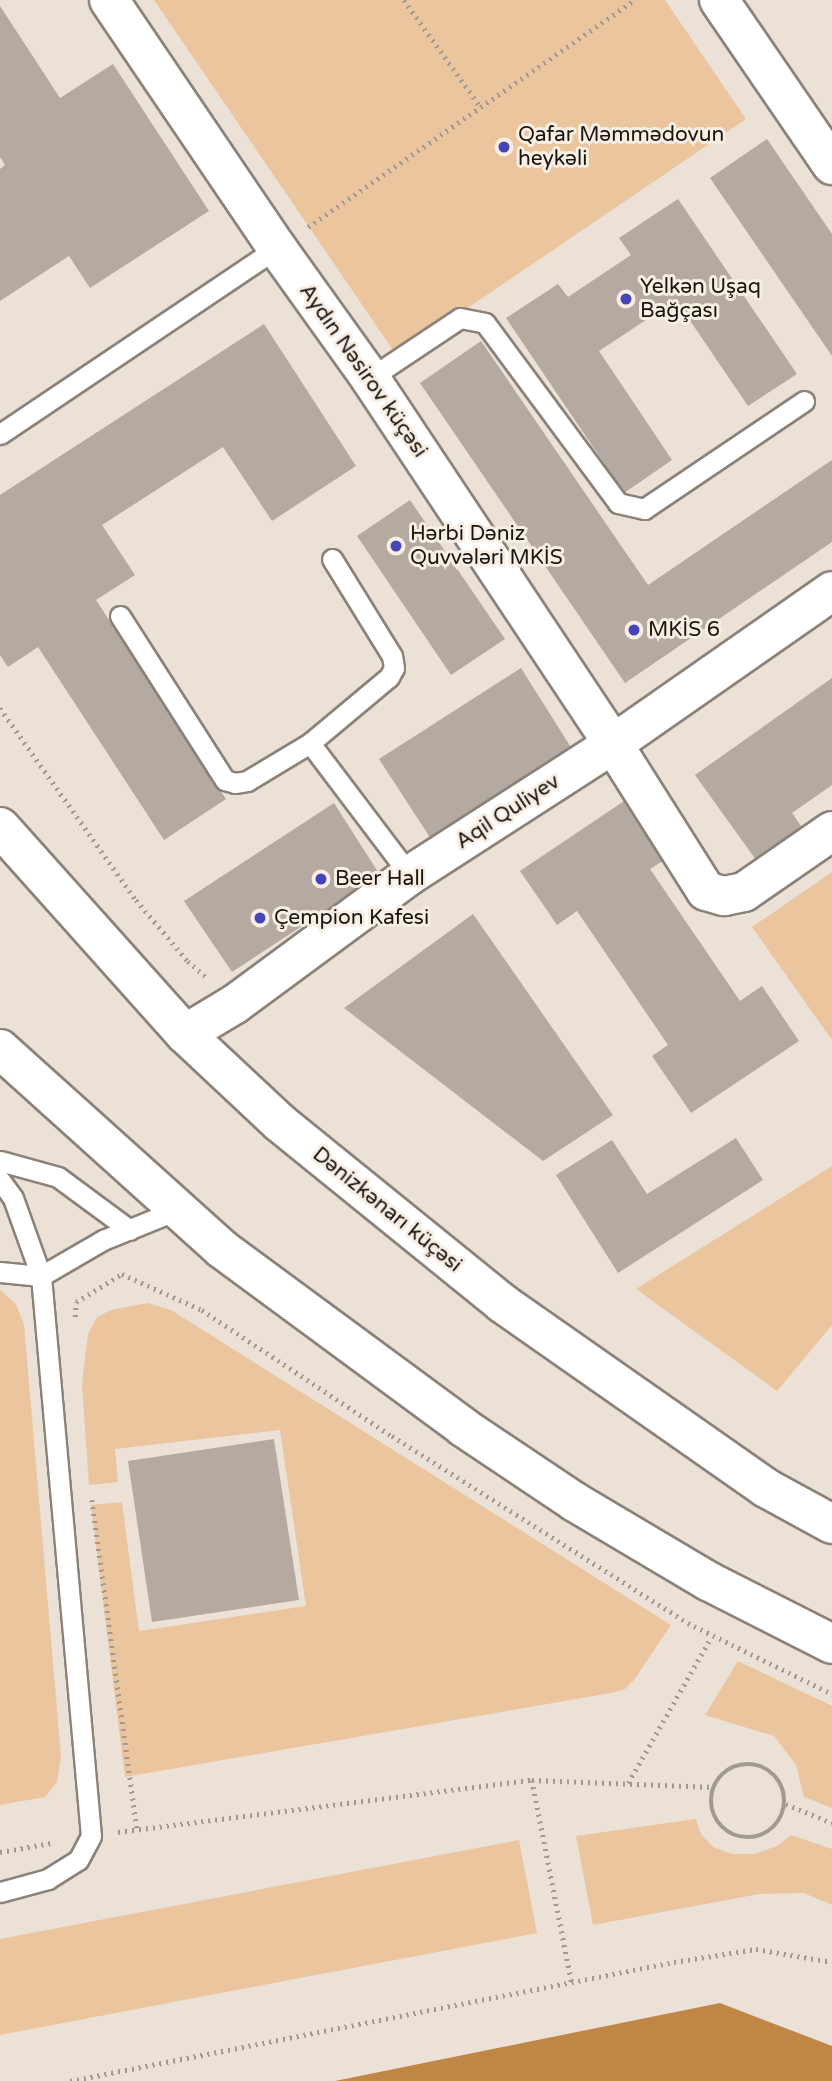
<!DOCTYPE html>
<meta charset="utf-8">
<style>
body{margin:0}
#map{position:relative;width:832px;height:2081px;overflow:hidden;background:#ebe1d7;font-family:"Varela Round",sans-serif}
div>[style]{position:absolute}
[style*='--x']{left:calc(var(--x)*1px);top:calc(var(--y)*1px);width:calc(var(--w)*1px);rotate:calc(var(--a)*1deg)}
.green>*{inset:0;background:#ebc59e}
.water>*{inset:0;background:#c08645}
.building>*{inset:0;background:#b4aaa1}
.path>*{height:4.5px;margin-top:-2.25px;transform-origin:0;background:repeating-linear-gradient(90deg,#a29a92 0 2px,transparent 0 7px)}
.path>.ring{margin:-2.25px;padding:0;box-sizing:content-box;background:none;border:4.5px solid #a29a92;border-radius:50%}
.roads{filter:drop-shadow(2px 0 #8b8279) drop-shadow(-2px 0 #8b8279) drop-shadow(0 2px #8b8279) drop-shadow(0 -2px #8b8279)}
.service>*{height:19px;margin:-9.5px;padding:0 9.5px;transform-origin:9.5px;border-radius:9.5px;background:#fff}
.minor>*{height:38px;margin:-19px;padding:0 19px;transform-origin:19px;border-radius:19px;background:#fff}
.tertiary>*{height:38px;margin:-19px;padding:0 19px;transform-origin:19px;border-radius:19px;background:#fff}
.trunk>*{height:38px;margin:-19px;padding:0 19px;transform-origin:19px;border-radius:19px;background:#fff}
.dots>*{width:19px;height:19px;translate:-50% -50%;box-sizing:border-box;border:4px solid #f9eee4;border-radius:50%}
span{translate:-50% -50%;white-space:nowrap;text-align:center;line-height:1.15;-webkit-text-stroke:6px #f9eee4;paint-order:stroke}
.poi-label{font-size:21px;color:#181511}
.left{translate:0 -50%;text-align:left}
.street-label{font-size:21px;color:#181511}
</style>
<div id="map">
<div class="green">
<div style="clip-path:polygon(154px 0,665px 0,746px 119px,397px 356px)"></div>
<div style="clip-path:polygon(832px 872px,832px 1040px,752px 927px)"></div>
<div style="clip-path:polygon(832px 1166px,832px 1325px,777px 1391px,636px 1289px)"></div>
<div style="clip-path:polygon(0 1290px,16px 1304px,24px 1325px,61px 1756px,57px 1782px,45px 1797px,0 1805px)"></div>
<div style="clip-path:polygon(148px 1303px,171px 1310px,671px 1625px,634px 1680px,625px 1689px,611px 1693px,125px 1777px,91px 1505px,122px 1502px,139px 1631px,306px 1606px,280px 1430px,115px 1449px,118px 1482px,89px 1485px,82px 1384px,88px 1334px,97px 1317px,111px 1310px)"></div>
<div style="clip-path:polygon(738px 1661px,832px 1706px,832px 1808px,804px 1797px,796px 1765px,774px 1736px,705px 1715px)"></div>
<div style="clip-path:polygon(696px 1819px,701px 1834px,713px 1847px,732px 1854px,754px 1854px,777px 1846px,791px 1835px,832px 1849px,832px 1905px,804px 1893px,759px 1894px,593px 1925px,576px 1836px)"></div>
<div style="clip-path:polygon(519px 1840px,537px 1933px,0 2035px,0 1939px)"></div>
</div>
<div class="water">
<div style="clip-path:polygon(720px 2003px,832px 2046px,832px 2081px,335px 2081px)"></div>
</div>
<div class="building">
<div style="clip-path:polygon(0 6px,60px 98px,113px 64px,209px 211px,90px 288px,69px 256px,0 301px,0 169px,5px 165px,0 157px)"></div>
<div style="clip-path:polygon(767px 139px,832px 234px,832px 356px,710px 178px)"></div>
<div style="clip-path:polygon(678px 199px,797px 374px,748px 406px,676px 300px,599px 351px,672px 460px,624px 493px,506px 318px,558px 284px,568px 297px,631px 255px,619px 238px)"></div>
<div style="clip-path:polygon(264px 324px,356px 466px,272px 521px,223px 447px,102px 525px,135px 575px,96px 600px,226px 799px,164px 840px,38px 647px,8px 667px,0 655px,0 495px)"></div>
<div style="clip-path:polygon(481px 341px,648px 585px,832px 460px,832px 542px,625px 683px,420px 383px)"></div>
<div style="clip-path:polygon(410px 500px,505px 639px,451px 675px,357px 536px)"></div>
<div style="clip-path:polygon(521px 668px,572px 749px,431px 839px,379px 759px)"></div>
<div style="clip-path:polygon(832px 678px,832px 785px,792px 813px,810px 839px,764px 871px,695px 775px)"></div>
<div style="clip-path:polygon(636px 793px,676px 853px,650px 869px,740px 1001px,762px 986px,799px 1041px,691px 1113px,652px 1056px,668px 1045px,577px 911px,557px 925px,520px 871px)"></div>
<div style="clip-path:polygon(334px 803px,380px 875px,232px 972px,184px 901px)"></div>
<div style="clip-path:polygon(473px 914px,613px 1115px,543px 1161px,344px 1008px)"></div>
<div style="clip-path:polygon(736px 1138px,763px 1180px,618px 1273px,556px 1175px,612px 1140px,647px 1194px)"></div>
<div style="clip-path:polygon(274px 1439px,299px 1600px,152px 1622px,128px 1461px)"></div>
</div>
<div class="path">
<div style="--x:404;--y:0;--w:130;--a:54.4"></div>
<div style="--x:308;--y:227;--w:398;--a:-34.8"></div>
<div style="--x:0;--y:708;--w:235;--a:54.7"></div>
<div style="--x:136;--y:900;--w:80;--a:49.6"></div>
<div style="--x:188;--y:961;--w:27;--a:42"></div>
<div style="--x:75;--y:1317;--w:15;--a:-86"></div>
<div style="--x:76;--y:1302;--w:54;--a:-31.3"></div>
<div style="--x:122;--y:1274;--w:88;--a:24.2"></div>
<div style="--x:202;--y:1310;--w:228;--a:33.6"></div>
<div style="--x:392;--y:1436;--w:350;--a:32.3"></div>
<div style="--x:688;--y:1623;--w:161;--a:26.2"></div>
<div style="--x:92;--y:1500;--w:332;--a:82.2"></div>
<div class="ring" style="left:711px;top:1764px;width:69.5px;height:69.5px"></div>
<div style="--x:532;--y:1780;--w:207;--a:78.9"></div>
<div style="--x:628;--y:1783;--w:163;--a:-60.3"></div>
<div style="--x:786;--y:1804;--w:50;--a:22.4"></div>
<div style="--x:118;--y:1832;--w:417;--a:-7.2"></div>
<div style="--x:532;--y:1780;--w:181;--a:2.2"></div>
<div style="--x:0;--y:1852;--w:52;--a:-10"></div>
<div style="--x:70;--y:2081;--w:616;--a:-11.15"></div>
<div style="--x:674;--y:1962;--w:83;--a:-9"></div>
<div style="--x:756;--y:1949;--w:77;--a:9.7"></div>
</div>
<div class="roads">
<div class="service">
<div style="--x:370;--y:378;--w:108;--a:-33.7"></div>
<div style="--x:460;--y:318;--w:25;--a:11"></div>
<div style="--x:485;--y:323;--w:224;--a:53.5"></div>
<div style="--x:618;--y:503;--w:27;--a:13"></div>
<div style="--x:644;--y:509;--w:193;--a:-34"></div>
<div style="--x:0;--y:434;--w:334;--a:-33.9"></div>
<div style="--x:120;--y:616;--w:195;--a:57.4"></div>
<div style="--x:225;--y:780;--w:10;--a:17"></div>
<div style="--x:235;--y:783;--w:12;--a:-9"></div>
<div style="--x:247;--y:781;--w:74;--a:-31.1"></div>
<div style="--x:310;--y:743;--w:103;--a:-39.9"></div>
<div style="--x:389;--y:677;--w:10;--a:-61"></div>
<div style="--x:394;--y:668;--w:12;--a:-99"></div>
<div style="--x:392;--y:656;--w:114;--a:-121.7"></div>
<div style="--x:310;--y:743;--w:166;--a:52.9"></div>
<div style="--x:0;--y:1161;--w:60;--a:15.4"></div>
<div style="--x:58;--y:1177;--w:89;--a:36.4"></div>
<div style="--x:0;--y:1180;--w:22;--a:54"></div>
<div style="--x:13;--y:1198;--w:83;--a:70.3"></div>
<div style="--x:41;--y:1276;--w:562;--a:84.9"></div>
<div style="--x:91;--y:1836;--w:27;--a:118"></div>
<div style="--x:78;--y:1860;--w:36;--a:148"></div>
<div style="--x:48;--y:1879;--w:50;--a:164.8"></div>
<div style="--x:0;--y:1272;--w:41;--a:5.6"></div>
<div style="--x:41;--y:1276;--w:72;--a:-30.1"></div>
<div style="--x:103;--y:1240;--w:80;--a:-22.1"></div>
</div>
<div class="minor">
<div style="--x:109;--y:0;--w:300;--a:55.9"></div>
<div style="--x:277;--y:248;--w:160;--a:54.4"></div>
<div style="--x:370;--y:378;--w:439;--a:56.4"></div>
<div style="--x:613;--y:744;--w:174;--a:57.7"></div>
<div style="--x:706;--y:891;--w:19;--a:16"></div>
<div style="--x:724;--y:896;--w:20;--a:-11"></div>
<div style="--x:744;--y:892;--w:107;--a:-34.7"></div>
<div style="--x:185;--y:1034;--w:58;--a:-31"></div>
<div style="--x:235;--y:1004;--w:217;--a:-36.4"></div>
<div style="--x:410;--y:875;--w:242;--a:-32.8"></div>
<div style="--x:613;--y:744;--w:267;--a:-34.9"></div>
</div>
<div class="tertiary">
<div style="--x:719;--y:0;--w:200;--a:55.6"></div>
</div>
<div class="trunk">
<div style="--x:0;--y:827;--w:278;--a:48.2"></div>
<div style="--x:185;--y:1034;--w:130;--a:43.1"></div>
<div style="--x:280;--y:1123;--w:286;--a:39"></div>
<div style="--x:502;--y:1303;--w:322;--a:35"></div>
<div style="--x:766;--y:1488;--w:75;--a:28.6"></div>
<div style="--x:0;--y:1049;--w:299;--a:42"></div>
<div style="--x:222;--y:1249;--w:300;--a:36.4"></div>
<div style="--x:463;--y:1427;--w:135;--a:33.8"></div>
<div style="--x:575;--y:1502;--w:155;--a:30.7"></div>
<div style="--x:708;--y:1581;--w:139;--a:26.9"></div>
</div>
</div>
<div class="dots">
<div style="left:504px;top:147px;background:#4544b9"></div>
<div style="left:626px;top:299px;background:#4544b9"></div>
<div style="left:396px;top:546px;background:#4544b9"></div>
<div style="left:634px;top:630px;background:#4544b9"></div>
<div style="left:321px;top:879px;background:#4544b9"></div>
<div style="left:260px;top:918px;background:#4544b9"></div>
</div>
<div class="poi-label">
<span class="left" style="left:518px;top:147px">Qafar Məmmədovun<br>heykəli</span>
<span class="left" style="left:640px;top:299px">Yelkən Uşaq<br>Bağçası</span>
<span class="left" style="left:410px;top:546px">Hərbi Dəniz<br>Quvvələri MKİS</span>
<span class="left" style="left:648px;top:630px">MKİS 6</span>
<span class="left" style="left:335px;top:879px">Beer Hall</span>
<span class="left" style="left:274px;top:918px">Çempion Kafesi</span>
</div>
<div class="street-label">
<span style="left:363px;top:371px;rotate:55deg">Aydın Nəsirov küçəsi</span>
<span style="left:508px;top:812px;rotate:-33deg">Aqil Quliyev</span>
<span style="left:387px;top:1210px;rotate:39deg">Dənizkənarı küçəsi</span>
</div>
</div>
